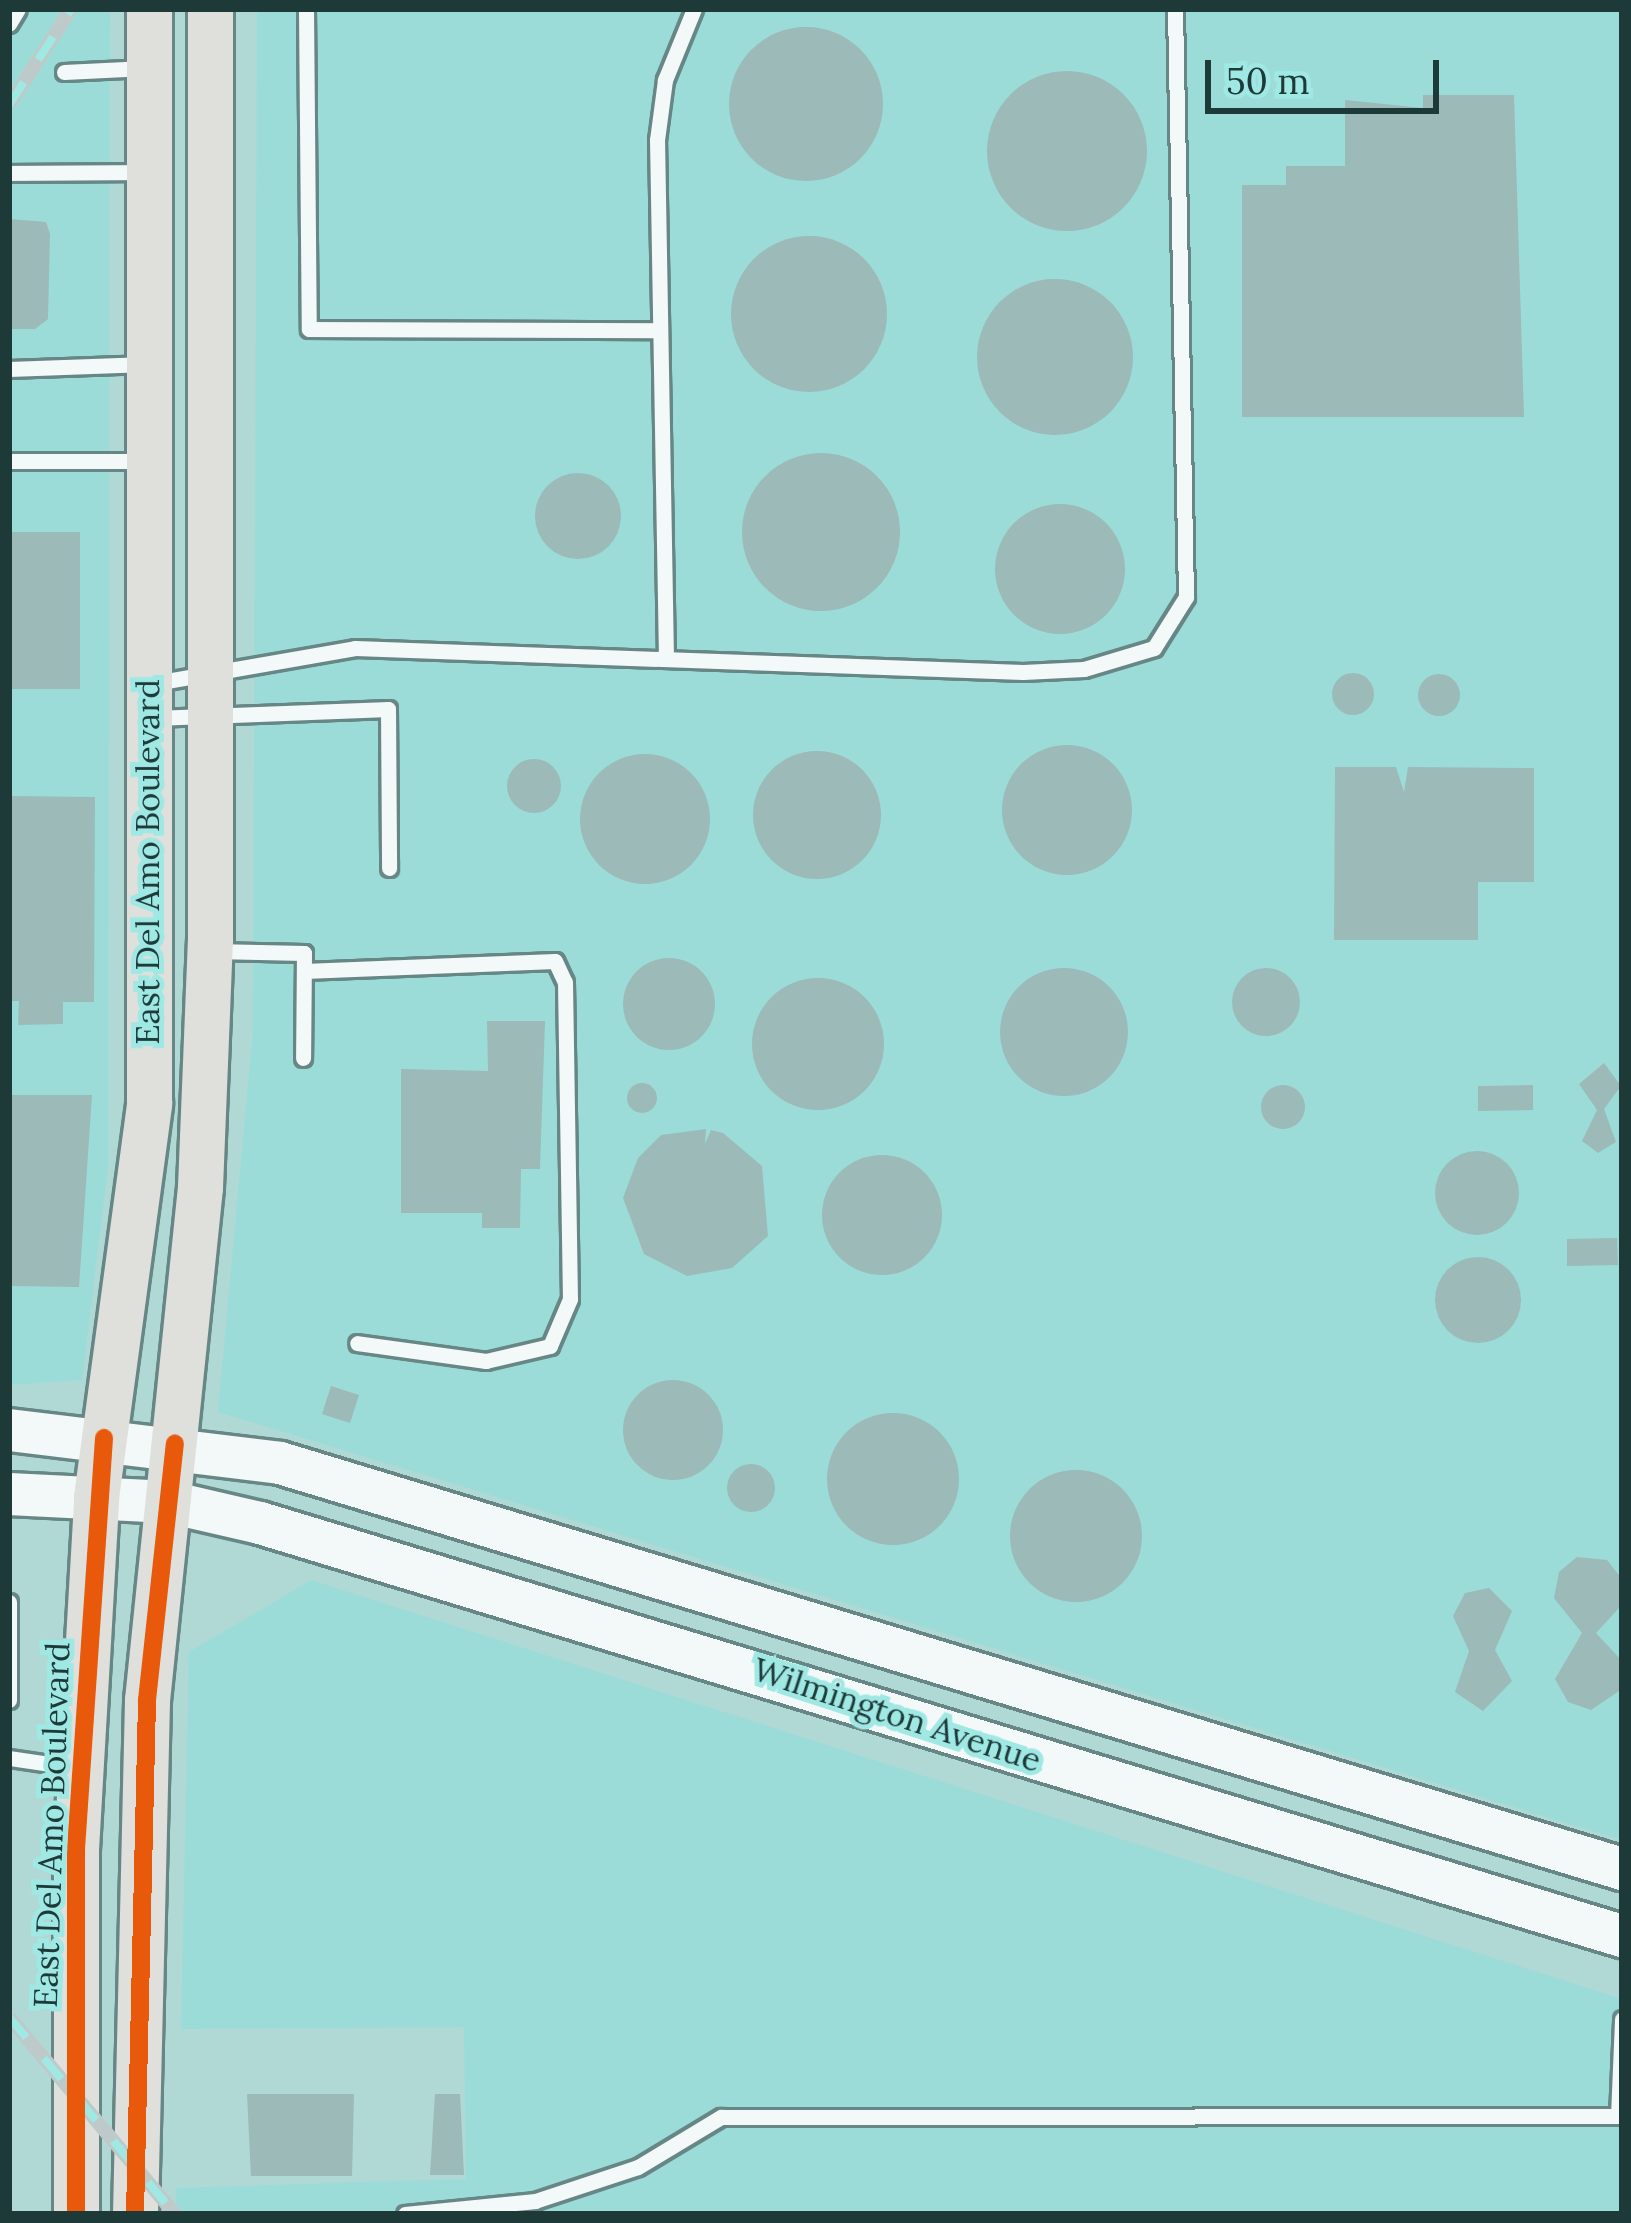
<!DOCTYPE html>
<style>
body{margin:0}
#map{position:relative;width:1631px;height:2223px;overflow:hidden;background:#b0d8d5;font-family:Lora,serif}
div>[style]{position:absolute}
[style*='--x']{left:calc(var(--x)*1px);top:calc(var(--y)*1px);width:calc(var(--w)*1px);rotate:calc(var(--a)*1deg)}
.built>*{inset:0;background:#9cdcd8}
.building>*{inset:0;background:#9bbab8}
.round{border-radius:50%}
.roads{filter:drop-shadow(3px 0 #668785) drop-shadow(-3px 0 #668785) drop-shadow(0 3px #668785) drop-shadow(0 -3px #668785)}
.lane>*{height:15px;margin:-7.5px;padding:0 7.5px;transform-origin:7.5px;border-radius:7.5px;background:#f3f9f9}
.secondary>*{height:42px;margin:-21px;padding:0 21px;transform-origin:21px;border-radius:21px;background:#f3f9f9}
.primary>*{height:45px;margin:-22.5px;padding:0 22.5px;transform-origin:22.5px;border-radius:22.5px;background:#dfe0db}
.rail>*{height:14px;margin-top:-7px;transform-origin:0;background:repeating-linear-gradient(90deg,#a0e8e4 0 27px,#becac9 0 54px);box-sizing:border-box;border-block:3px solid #becac9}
.cycleway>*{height:18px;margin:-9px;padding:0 9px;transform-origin:9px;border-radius:9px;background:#e8590c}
span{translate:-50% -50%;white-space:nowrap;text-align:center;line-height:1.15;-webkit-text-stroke:10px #a0e8e4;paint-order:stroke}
.street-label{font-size:33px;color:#1d3a39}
.frame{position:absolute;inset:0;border:12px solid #1d3a39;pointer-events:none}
.scale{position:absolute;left:1205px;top:60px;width:234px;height:54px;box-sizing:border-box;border:6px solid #1d3a39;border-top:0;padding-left:15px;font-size:36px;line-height:42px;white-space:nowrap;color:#1d3a39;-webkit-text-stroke:9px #a0e8e4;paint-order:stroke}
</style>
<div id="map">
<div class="built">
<div style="clip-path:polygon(9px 9px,110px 9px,108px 1167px,82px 1380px,9px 1385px)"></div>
<div style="clip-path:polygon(257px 9px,1622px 9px,1622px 1840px,218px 1412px,253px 1031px)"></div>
<div style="clip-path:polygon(311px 1580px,1622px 1999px,1622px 2214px,176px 2214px,176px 2188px,466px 2179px,464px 2027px,181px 2029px,189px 1652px)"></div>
</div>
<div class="building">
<div class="round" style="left:729px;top:27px;width:154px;height:154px"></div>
<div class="round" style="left:987px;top:71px;width:160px;height:160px"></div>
<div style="clip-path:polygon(1423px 95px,1514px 95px,1524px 417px,1242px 417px,1242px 185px,1286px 185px,1286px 166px,1345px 166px,1345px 100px,1423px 108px)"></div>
<div style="clip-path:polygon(9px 219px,46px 222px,50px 234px,48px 319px,35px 329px,9px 329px)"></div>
<div class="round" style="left:731px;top:236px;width:156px;height:156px"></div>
<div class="round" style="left:977px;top:279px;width:156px;height:156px"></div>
<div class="round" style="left:742px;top:453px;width:158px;height:158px"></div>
<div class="round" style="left:535px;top:473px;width:86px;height:86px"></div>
<div class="round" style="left:995px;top:504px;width:130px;height:130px"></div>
<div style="clip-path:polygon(9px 532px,80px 532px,80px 689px,9px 689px)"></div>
<div class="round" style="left:1332px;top:673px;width:42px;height:42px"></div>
<div class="round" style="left:1418px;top:674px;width:42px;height:42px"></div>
<div class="round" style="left:1002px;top:745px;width:130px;height:130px"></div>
<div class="round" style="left:753px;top:751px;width:128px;height:128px"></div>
<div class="round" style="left:580px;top:754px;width:130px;height:130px"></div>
<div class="round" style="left:507px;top:759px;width:54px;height:54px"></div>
<div style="clip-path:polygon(1335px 767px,1396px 767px,1404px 792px,1408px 767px,1534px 768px,1534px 882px,1478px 882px,1478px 940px,1334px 940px)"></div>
<div style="clip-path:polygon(9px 796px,95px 797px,94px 1002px,63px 1002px,63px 1024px,18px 1025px,19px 1001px,9px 1001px)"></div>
<div class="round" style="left:623px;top:958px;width:92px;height:92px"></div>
<div class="round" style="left:1232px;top:968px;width:68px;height:68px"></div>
<div class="round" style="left:1000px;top:968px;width:128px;height:128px"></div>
<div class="round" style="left:752px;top:978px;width:132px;height:132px"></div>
<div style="clip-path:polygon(487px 1021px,545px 1021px,540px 1169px,521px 1169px,520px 1228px,482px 1228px,482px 1213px,401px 1213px,401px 1069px,488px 1071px)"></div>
<div style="clip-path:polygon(1604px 1063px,1621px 1086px,1604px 1109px,1616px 1142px,1598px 1153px,1582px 1141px,1597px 1110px,1579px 1084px)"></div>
<div class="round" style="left:627px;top:1083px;width:30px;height:30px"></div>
<div class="round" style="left:1261px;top:1085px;width:44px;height:44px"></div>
<div style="clip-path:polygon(1533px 1085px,1533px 1110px,1478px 1111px,1478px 1086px)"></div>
<div style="clip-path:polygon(9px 1095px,92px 1095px,79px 1287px,9px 1286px)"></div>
<div style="clip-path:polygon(706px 1129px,705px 1144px,711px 1130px,723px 1133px,762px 1166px,768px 1236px,732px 1268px,687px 1276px,644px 1254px,623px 1198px,638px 1158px,661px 1135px)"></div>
<div class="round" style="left:1435px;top:1151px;width:84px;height:84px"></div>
<div class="round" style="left:822px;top:1155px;width:120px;height:120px"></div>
<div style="clip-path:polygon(1617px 1238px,1618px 1265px,1567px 1266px,1567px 1239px)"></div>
<div class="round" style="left:1435px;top:1257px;width:86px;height:86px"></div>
<div class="round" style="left:623px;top:1380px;width:100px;height:100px"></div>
<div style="clip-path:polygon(331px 1386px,359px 1395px,350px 1423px,322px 1414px)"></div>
<div class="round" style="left:827px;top:1413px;width:132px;height:132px"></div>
<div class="round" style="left:727px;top:1464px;width:48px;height:48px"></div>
<div class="round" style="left:1010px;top:1470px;width:132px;height:132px"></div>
<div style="clip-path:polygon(1577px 1557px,1607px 1560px,1622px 1579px,1619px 1608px,1596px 1633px,1622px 1661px,1622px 1689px,1591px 1710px,1568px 1702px,1555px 1679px,1582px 1633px,1554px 1598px,1559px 1572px)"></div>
<div style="clip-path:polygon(1489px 1588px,1512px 1611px,1495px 1650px,1512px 1681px,1483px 1711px,1455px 1692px,1469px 1651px,1453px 1616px,1465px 1593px)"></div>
<div style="clip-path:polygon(247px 2094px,354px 2094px,352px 2176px,251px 2176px)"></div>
<div style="clip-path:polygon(435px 2094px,460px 2094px,464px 2175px,430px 2175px)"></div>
</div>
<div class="roads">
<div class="lane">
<div style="--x:306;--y:9;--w:320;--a:89.5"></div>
<div style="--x:309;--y:329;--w:348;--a:0.2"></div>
<div style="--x:9;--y:24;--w:17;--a:-59"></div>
<div style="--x:64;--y:72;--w:82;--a:-2.8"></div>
<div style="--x:9;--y:173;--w:136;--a:-0.4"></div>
<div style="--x:9;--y:369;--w:138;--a:-2.1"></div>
<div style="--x:9;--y:461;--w:135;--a:0"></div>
<div style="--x:666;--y:659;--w:519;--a:-90.99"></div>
<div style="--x:657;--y:140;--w:61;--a:-82.4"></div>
<div style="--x:665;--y:80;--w:77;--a:-67.8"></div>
<div style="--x:155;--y:683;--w:203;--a:-9.9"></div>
<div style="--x:355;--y:648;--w:668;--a:2.06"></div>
<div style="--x:1023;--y:672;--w:61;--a:-2.8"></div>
<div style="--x:1084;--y:669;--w:73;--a:-16.7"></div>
<div style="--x:1154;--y:648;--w:60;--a:-57.9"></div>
<div style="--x:1186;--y:597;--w:588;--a:-91.07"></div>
<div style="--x:155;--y:718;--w:233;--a:-2.2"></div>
<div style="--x:388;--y:709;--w:159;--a:89.6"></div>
<div style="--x:213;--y:951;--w:91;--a:1.3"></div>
<div style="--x:304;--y:953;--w:105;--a:90.5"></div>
<div style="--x:304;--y:971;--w:251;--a:-2.3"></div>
<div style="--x:555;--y:961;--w:23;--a:65"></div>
<div style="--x:565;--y:982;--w:317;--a:89.1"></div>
<div style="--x:570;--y:1299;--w:51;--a:113.1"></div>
<div style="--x:550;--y:1346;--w:66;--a:166.8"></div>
<div style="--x:486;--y:1361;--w:130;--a:-172.1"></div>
<div style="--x:9;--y:1602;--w:98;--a:90"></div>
<div style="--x:9;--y:1758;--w:69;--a:8.4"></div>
<div style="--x:405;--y:2214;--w:131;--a:-5.7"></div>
<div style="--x:535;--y:2201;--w:108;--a:-18.3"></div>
<div style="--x:638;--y:2167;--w:97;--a:-31.1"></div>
<div style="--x:721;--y:2117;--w:897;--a:-0.06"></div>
<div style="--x:1618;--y:2116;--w:97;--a:-87.6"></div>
</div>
<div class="secondary">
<div style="--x:9;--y:1430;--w:273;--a:6.9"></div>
<div style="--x:280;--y:1463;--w:1402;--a:16.83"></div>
<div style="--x:9;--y:1494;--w:160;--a:2.9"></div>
<div style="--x:169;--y:1502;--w:93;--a:13"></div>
<div style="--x:260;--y:1523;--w:1423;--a:16.87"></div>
</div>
<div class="primary">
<div style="--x:76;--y:2214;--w:365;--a:-90"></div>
<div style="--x:76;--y:1849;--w:353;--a:-86.7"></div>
<div style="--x:96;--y:1497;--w:398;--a:-82.3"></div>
<div style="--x:149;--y:1103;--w:1094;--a:-90"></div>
<div style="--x:135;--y:2214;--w:514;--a:-88.66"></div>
<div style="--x:147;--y:1700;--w:516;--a:-84.1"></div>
<div style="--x:200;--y:1187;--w:247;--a:-87.7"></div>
<div style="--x:210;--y:940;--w:931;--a:-90"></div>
</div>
</div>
<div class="rail">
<div style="--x:9;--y:105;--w:114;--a:-57.1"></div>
<div style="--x:9;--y:2017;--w:258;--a:49.9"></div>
</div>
<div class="cycleway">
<div style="--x:76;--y:2214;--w:365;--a:-90"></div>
<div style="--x:76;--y:1849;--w:412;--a:-86.1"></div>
<div style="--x:135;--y:2214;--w:514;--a:-88.66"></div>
<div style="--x:147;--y:1700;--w:258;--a:-83.8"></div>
</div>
<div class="street-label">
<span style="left:148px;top:862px;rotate:-90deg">East Del Amo Boulevard</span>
<span style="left:897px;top:1715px;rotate:18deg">Wilmington Avenue</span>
<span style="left:52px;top:1825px;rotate:-88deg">East Del Amo Boulevard</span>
</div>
<div class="frame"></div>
<div class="scale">50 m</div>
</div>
